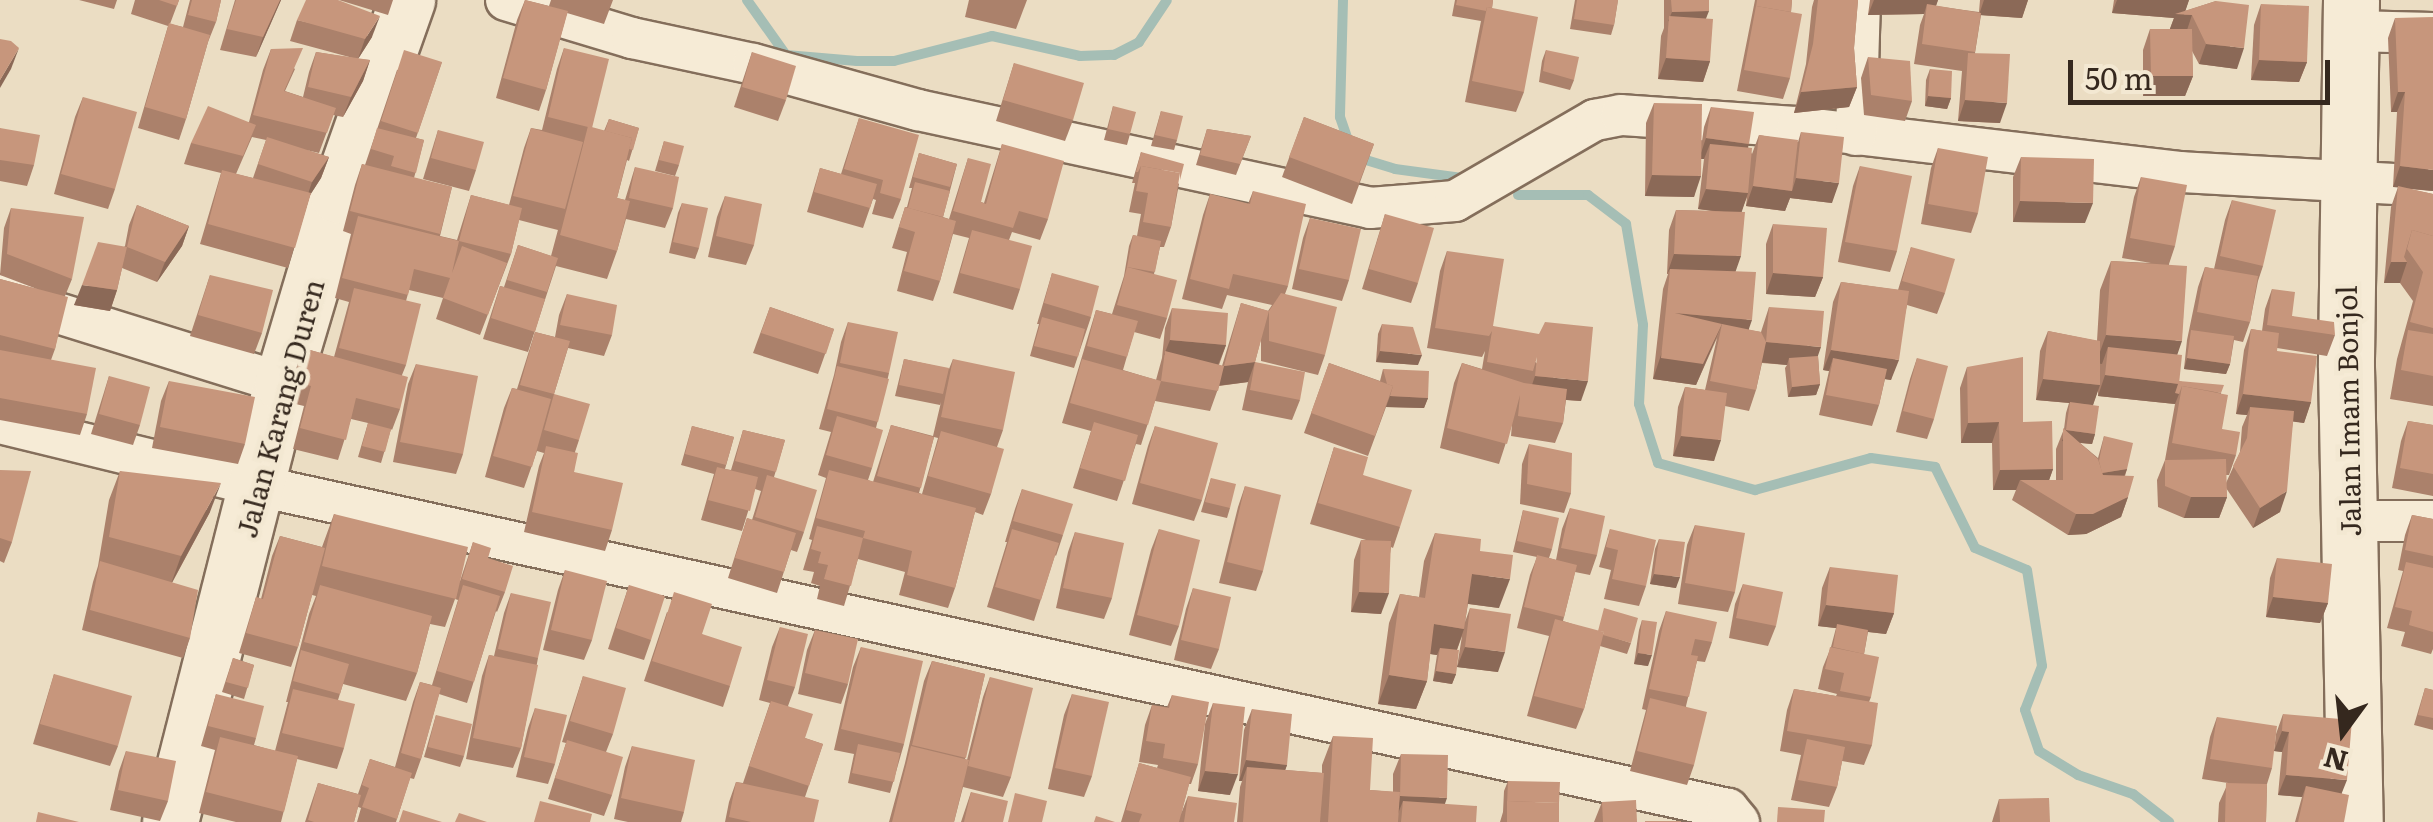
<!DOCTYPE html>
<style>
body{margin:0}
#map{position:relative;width:2433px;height:822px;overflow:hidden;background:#ebddc3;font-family:Literata,serif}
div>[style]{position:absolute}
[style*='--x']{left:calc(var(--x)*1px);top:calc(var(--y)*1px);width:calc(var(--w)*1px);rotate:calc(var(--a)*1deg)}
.stream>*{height:10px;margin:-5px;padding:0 5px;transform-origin:5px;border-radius:5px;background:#a5beb5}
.roads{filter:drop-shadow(2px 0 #846e5b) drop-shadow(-2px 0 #846e5b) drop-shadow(0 2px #846e5b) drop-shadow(0 -2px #846e5b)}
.street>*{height:40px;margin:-20px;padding:0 20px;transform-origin:20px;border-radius:20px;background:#f6ebd6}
.secondary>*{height:55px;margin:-27.5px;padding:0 27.5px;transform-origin:27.5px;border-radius:27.5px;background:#f6ebd6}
.wall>*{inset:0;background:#ab816b}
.shaded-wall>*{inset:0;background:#8b6957}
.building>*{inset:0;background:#c7967c}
span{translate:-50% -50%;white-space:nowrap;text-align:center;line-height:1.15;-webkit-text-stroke:9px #f3e8d2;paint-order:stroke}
.street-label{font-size:28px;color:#35281e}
.north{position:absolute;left:2293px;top:682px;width:100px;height:100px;-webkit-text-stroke:8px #f3e8d2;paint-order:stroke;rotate:195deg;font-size:28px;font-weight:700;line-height:40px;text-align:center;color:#35281e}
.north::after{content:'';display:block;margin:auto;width:35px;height:45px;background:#35281e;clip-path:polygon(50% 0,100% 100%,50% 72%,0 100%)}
.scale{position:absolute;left:2068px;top:60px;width:262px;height:45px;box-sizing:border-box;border:5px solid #35281e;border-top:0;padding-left:12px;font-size:30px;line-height:35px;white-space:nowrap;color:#35281e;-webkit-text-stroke:8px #f3e8d2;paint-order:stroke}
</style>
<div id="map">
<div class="stream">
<div style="--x:747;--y:0;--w:67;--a:54.7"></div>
<div style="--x:786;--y:55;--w:71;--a:4.8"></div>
<div style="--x:857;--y:61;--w:37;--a:0"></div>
<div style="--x:894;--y:61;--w:101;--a:-14.3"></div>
<div style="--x:992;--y:36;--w:90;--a:12.8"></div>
<div style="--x:1080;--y:56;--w:34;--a:-2"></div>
<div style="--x:1114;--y:55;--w:28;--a:-27"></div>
<div style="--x:1139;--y:42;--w:50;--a:-56.3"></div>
<div style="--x:1343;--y:0;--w:117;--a:91.5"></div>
<div style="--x:1340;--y:117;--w:24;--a:71"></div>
<div style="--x:1348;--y:140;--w:27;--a:48"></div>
<div style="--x:1366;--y:160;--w:30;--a:17"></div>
<div style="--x:1395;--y:169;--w:75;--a:7.7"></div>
<div style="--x:1518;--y:195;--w:70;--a:0"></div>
<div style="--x:1588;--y:195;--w:48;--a:37.3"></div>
<div style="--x:1626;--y:224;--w:102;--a:80.4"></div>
<div style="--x:1643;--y:325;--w:79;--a:92.9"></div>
<div style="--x:1639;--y:404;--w:62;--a:72.1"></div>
<div style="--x:1658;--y:463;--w:101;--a:15.6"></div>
<div style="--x:1755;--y:490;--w:120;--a:-15.4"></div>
<div style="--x:1871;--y:458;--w:65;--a:8"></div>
<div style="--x:1935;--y:467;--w:90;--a:63.7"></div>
<div style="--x:1975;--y:548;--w:56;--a:22.9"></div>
<div style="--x:2027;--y:570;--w:97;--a:81.1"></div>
<div style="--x:2042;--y:666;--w:47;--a:111.1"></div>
<div style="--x:2025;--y:710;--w:43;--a:71.1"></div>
<div style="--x:2039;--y:751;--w:46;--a:31.6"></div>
<div style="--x:2078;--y:775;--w:58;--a:19.1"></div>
<div style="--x:2133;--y:794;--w:46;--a:37.9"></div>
</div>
<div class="roads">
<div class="street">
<div style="--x:506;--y:0;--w:132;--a:16.8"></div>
<div style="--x:632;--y:38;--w:124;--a:12.1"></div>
<div style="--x:753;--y:64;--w:171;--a:15.6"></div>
<div style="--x:918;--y:110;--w:463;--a:12.2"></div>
<div style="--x:1370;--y:208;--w:85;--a:-4.7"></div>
<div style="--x:1455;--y:201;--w:162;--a:-30.1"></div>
<div style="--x:1595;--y:120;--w:26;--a:-11"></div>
<div style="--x:1621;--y:115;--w:176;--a:3.9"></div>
<div style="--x:1797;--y:127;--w:386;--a:6.7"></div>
<div style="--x:2180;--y:172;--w:253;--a:3.2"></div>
<div style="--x:2351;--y:31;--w:82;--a:1.4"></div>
<div style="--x:1856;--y:135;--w:135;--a:-88.3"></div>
<div style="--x:0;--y:295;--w:295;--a:17.3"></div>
<div style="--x:0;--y:423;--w:267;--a:13.7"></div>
<div style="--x:259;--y:486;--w:1504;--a:12.4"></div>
<div style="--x:1728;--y:809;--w:17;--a:50"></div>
<div style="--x:2348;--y:521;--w:85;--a:0"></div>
</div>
<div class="secondary">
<div style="--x:2351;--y:0;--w:367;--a:90.8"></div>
<div style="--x:2346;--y:367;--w:455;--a:88.9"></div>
<div style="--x:170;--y:822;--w:453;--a:-75.7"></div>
<div style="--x:282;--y:383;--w:196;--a:-73.4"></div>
<div style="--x:338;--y:195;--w:207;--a:-70.5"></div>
</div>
</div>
<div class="wall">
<div style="clip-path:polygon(79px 0,117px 0,114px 9px)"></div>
<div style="clip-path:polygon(135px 0,179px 0,170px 24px,183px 27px,190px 0,221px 0,216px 22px,208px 42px,186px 119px,179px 140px,138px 128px,168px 26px,131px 14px)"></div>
<div style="clip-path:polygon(235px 0,281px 0,256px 57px,220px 50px)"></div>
<div style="clip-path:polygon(339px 0,393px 0,388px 15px)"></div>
<div style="clip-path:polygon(525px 0,549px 6px,551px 0,613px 0,604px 24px,567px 13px,546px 90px,539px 111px,496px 98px,517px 20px)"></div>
<div style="clip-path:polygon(969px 0,1027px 0,1016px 29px,965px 17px)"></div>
<div style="clip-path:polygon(1455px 0,1493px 0,1492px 8px,1524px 92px,1516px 112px,1465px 102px,1481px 21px,1452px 16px)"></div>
<div style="clip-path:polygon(1575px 0,1618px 0,1614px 25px,1611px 35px,1570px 29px)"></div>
<div style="clip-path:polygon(1664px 0,1709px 0,1706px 18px,1710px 61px,1703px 82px,1658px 79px,1661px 36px,1664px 28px)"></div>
<div style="clip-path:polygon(1755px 0,1792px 0,1791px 12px,1790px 78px,1783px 99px,1737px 91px)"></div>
<div style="clip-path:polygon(1814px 0,1858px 0,1854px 48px,1857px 87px,1849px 107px,1794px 113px,1806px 64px,1812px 7px)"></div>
<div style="clip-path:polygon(1870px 0,1938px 0,1936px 6px,1979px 12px,1980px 0,2028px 0,2022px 18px,1981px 15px,1975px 53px,2000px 123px,1958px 121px,1962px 71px,1914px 64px,1920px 25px,1924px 14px,1868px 15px)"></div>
<div style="clip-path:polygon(2114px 0,2189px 0,2185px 11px,2216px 1px,2237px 69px,2199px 64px,2192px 51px,2193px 76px,2185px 96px,2143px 96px,2143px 50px,2150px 29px,2170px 29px,2174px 18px,2112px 13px)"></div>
<div style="clip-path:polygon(2261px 4px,2307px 62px,2299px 82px,2251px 80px,2254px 25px)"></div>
<div style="clip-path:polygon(2395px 18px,2433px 191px,2409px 189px,2433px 194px,2433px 406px,2390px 399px,2397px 359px,2413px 301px,2400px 283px,2384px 283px,2391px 207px,2398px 187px,2393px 187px,2397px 112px,2391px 112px,2388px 38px)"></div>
<div style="clip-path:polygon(evenodd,297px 20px,372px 37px,358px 59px,370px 60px,363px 81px,343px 117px,333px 115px,319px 153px,306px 150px,329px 157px,321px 178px,310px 195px,288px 268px,200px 244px,221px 173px,184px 164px,191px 143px,249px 122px,263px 70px,271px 49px,295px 69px,285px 91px,303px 97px,309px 72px,316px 52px,353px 58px,290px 41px,297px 20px,252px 137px,266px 140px,253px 178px,236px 174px,252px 137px)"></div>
<div style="clip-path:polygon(564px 48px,592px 128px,604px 131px,609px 119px,639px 128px,629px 161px,627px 160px,617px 198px,625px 200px,635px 167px,673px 208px,665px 228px,626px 219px,617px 251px,607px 279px,556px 266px,528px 352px,483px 339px,500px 286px,504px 287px,518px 245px,551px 256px,559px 226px,558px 230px,519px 220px,511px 254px,480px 335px,436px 319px,443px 298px,409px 290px,406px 301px,406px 365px,402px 375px,400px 409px,392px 430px,391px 429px,381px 463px,358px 457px,368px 423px,351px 419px,338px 460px,293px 449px,304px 406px,287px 402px,296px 369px,303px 348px,334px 357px,349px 302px,335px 298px,351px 234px,343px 231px,355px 185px,362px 164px,365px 165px,397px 70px,442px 62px,416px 138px,424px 140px,414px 178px,452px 187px,440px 236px,457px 240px,471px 195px,509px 205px,524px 148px,531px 128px,542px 130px,557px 69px)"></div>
<div style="clip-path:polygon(1546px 50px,1574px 80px,1570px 90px,1539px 82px,1542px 61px)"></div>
<div style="clip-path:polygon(752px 52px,786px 100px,778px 121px,734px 107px)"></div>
<div style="clip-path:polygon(1868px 57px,1912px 101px,1905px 121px,1864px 115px,1861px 78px)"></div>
<div style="clip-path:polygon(1014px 63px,1073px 120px,1065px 141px,996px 121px)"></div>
<div style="clip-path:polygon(1930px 69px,1951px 98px,1947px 109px,1925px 106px,1926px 80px)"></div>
<div style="clip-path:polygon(83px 97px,115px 189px,108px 209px,54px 194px,75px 117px)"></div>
<div style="clip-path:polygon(1654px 103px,1702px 141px,1704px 127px,1711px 107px,1749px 144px,1748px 147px,1752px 154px,1759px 135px,1798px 142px,1801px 132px,1832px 203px,1790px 198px,1785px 211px,1746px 206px,1747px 197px,1741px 212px,1735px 271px,1749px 330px,1761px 332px,1769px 307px,1818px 356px,1820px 384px,1816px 395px,1788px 397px,1785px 368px,1787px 365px,1762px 363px,1756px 390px,1749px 411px,1725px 406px,1714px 461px,1673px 456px,1678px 407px,1685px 387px,1705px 390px,1717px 338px,1696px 385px,1653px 379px,1663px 289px,1668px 274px,1667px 274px,1669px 230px,1676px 210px,1712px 211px,1698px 209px,1704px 159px,1701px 159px,1694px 197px,1645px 196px,1646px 123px)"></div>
<div style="clip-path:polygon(1113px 106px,1130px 134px,1127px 145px,1104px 140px)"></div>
<div style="clip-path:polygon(1161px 111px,1177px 140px,1174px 150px,1151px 146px)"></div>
<div style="clip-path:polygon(1304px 117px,1374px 144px,1352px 204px,1282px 177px)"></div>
<div style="clip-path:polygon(859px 118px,901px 199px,893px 219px,872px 214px,876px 200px,873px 199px,863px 228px,807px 212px,820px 168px,841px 174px)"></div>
<div style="clip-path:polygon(0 128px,34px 165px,27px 186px,0 181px)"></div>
<div style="clip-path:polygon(1207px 129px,1251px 136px,1236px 175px,1196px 165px)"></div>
<div style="clip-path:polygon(438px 130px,476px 170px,469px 191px,423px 179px)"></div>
<div style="clip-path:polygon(664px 141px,679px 165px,675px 176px,655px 171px)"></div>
<div style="clip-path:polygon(1002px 144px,1048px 219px,1040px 240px,1012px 232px,1009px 240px,1020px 289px,1013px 310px,953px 293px,969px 238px,953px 234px,940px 281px,933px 301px,897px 291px,907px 252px,892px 248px,905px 207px,907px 207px,912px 188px,909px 188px,919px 153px,957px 164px,943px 217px,949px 219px,968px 158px,981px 202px,984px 203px)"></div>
<div style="clip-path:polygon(1938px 148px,1978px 213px,1971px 233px,1921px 224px,1931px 168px)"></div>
<div style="clip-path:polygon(1141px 152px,1179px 184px,1171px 227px,1164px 247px,1160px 247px,1154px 274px,1167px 318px,1160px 339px,1134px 332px,1123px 370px,1156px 380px,1162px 358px,1165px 328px,1172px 308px,1226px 345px,1219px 365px,1222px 366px,1241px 303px,1268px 311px,1272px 305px,1227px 295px,1222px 309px,1182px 299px,1203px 215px,1210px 194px,1248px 204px,1253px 191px,1288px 286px,1285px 294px,1325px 355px,1318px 375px,1261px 361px,1261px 339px,1255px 362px,1300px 400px,1292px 420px,1242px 410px,1248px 382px,1219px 386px,1210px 411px,1155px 401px,1141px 445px,1136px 444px,1117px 501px,1073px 488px,1091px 431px,1062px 423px,1096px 310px,1112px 314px,1124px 276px,1129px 246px,1133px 235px,1137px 236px,1141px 214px,1129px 212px,1135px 183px,1132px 183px)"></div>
<div style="clip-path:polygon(2021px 157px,2085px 223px,2013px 222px,2013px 177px)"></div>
<div style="clip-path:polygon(1860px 166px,1897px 251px,1890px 272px,1838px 262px,1853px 186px)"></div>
<div style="clip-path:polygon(2141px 177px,2175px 246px,2169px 264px,2179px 381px,2221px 393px,2222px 429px,2236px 455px,2229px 475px,2226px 475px,2226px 483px,2240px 452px,2242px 427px,2247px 415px,2236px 414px,2244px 350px,2251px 329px,2262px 331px,2265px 309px,2272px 289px,2292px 316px,2335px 335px,2327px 356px,2277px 348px,2277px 351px,2311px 402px,2304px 423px,2293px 421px,2280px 512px,2253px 528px,2226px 488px,2227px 497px,2219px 518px,2184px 518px,2158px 507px,2157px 480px,2165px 460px,2175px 404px,2098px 396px,2098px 390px,2093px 405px,2095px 434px,2092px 444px,2080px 443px,2098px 458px,2104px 436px,2127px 469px,2125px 476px,2128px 497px,2121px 517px,2086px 534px,2068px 535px,2012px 500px,2016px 490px,1993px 490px,1992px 443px,1961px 443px,1960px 388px,1967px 367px,2023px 422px,2053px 469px,2049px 480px,2056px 480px,2056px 449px,2064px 429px,2066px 413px,2069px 403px,2036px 400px,2040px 351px,2048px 331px,2097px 341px,2100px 290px,2111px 261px,2151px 263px,2122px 258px,2134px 197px)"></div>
<div style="clip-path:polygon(725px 196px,754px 245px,746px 265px,708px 257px,717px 217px)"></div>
<div style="clip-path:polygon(2232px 200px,2263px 266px,2258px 281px,2250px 322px,2243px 342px,2234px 340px,2230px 364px,2226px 374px,2184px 369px,2187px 340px,2198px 287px,2205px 267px,2214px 269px,2225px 220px)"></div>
<div style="clip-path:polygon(682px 203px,699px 248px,695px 259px,669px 253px,678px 213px)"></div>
<div style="clip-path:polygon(137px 205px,189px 226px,182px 246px,157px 282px,122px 268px,117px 290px,110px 311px,74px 305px,125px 246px,129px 225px)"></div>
<div style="clip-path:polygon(11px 208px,72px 279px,65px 296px,55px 349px,51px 360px,87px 414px,80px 435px,0 420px,0 279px,37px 289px,0 275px,4px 228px)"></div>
<div style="clip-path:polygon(1385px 214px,1418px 283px,1411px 303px,1362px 289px)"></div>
<div style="clip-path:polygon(1310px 218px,1349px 280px,1342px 301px,1292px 289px,1303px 238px)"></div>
<div style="clip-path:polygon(1773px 224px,1823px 277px,1815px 297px,1766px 294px,1766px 244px)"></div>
<div style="clip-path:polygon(1911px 247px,1945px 293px,1937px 314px,1907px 305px,1891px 380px,1885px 379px,1879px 405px,1872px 426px,1819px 415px,1829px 371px,1823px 370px,1833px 302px,1841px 282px,1898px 290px)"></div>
<div style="clip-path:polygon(1447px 251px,1493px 326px,1581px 401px,1566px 400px,1563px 423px,1555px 443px,1511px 436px,1512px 424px,1499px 464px,1440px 448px,1454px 383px,1462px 363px,1482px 369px,1485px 351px,1482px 357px,1427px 348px,1440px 271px)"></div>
<div style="clip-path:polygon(1052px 273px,1091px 317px,1074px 368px,1030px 356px,1039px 324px,1037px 324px)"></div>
<div style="clip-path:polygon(210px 275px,262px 333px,254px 354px,190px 336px)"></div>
<div style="clip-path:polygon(567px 294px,612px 335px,604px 356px,568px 348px,554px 394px,579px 440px,575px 452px,574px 472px,612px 530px,605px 551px,524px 532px,539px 466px,544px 453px,537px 451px,524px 488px,485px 477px,504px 408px,512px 388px,517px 389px,535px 332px,555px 337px,559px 315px)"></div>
<div style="clip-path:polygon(770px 307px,834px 329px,818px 374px,753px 353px)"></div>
<div style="clip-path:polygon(evenodd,848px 322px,889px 373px,876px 428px,872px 468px,868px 480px,873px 482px,891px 425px,933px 436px,941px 402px,940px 405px,895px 396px,904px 359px,949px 369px,953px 359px,1003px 430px,997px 447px,991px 494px,983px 515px,975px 512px,955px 588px,948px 608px,899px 595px,905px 572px,858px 559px,844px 606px,817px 599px,820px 586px,811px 583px,814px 572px,803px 570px,812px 540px,809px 539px,826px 478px,818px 475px,831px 432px,819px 429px,834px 375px,841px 342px,848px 322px,934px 437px,938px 438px,922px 494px,919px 493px,934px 437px)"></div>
<div style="clip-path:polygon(1382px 324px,1418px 365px,1376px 362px,1378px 334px)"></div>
<div style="clip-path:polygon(1917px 358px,1934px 419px,1927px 439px,1896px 432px,1910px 379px)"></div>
<div style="clip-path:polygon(1329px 363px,1380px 381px,1383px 369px,1428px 398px,1424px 408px,1386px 407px,1368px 456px,1304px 433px)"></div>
<div style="clip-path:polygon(416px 364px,463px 454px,456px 474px,393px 462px,408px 384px)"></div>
<div style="clip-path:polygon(109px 376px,140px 425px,133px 445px,91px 434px)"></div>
<div style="clip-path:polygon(169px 381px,245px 444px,238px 464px,152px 448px,161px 401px)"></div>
<div style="clip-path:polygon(2408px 421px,2433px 425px,2433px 496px,2392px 488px,2401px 441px)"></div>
<div style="clip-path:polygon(692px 426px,734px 437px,725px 469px,731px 470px,743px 430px,785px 440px,774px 477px,804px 532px,797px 552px,791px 550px,777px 593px,728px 578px,747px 518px,752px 520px,761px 491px,755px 489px,742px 531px,701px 520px,714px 474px,681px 465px)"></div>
<div style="clip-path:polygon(1155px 426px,1202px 500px,1194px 521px,1132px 504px,1148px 446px)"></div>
<div style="clip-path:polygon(1529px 444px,1571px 493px,1564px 513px,1520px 504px,1522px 464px)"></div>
<div style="clip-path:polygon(1334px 447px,1363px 475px,1400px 527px,1393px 548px,1391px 547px,1381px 614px,1351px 612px,1354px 560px,1361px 540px,1366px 540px,1310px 524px)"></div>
<div style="clip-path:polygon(0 470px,12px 542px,4px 563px,0 561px)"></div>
<div style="clip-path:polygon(120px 471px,210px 512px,172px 583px,190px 638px,183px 658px,82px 630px,93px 582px,98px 566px,109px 500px)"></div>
<div style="clip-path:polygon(1211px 478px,1230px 508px,1227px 518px,1201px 512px)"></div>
<div style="clip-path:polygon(1245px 486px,1263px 571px,1256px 591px,1219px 583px,1238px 507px)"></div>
<div style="clip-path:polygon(1022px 489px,1063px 535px,1056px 556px,1055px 555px,1034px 621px,987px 607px,1007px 542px,1005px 542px,1015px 509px)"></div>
<div style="clip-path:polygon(1570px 508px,1597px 555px,1590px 575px,1575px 572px,1563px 621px,1631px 643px,1627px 654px,1600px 646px,1584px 709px,1576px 729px,1527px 716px,1549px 636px,1517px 628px,1530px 575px,1537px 557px,1513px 552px,1523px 510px,1552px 549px,1549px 558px,1556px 560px,1562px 529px)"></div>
<div style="clip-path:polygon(334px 514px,460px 581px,473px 542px,488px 558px,505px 592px,497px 612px,496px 611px,467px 703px,439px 694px,421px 759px,414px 779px,410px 778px,396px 822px,357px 822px,361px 808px,358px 807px,354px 822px,305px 822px,318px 783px,358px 794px,370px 759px,395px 767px,413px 702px,420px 682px,432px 685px,458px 600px,455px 599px,445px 627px,430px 624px,417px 673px,406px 701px,343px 684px,338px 700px,344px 748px,337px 769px,297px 759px,281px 822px,236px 822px,199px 813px,215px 750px,201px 746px,216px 694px,256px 738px,254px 745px,275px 751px,288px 702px,286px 702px,309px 614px,316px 596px,312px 595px,298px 647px,291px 667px,239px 653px,256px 597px,261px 599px,272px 556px,280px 536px,322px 547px)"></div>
<div style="clip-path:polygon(2412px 515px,2433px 519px,2433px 649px,2431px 654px,2401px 646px,2405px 632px,2387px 628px,2403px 571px,2398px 570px,2405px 535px)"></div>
<div style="clip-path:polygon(1695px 525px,1735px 592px,1728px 612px,1678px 604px,1687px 545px)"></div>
<div style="clip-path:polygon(1159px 529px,1179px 626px,1171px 646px,1129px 635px,1151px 550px)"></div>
<div style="clip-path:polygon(1610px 529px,1646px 586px,1639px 606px,1604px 599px,1611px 570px,1599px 567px)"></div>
<div style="clip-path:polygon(1075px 532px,1112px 598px,1104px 619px,1056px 608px,1068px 552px)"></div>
<div style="clip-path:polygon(1435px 533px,1480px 551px,1499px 608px,1468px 604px,1465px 622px,1470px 608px,1498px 672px,1457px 667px,1462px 636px,1457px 650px,1456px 674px,1452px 684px,1433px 681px,1437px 655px,1430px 654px,1427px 681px,1416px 709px,1378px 704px,1389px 623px,1400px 594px,1419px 597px,1424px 561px)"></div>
<div style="clip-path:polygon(1659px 539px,1676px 588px,1650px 584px,1655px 549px)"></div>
<div style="clip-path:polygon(2277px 558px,2328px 603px,2320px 623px,2266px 617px,2270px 578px)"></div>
<div style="clip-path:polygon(1830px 567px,1894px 613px,1886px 634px,1868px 632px,1864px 654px,1871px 697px,1869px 702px,1872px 745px,1864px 765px,1842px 761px,1837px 787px,1829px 807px,1791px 800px,1801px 755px,1780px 751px,1787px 710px,1794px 689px,1836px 696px,1837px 694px,1818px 689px,1823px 667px,1831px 647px,1836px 628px,1818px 626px,1822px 588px)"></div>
<div style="clip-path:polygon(565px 570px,592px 640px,584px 660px,543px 650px,558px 590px)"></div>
<div style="clip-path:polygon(1743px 584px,1776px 626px,1768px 646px,1729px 638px,1735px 604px)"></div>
<div style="clip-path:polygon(629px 585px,651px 640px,644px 660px,608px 649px)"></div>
<div style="clip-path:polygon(1193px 588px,1219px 649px,1211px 669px,1174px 660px,1186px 609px)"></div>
<div style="clip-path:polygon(511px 593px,538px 658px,521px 748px,513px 768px,466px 759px,482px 676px,489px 655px,494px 656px,504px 613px)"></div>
<div style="clip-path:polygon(1666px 611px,1712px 642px,1705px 662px,1697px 661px,1686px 706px,1694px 765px,1687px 785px,1630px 771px,1646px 710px,1642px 709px,1659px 631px)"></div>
<div style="clip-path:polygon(667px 612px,702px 634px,730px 686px,723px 707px,644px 681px)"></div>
<div style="clip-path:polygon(1642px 620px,1648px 666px,1634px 664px,1639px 630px)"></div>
<div style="clip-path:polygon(780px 627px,795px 687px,788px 706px,805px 738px,823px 744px,805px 797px,814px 822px,725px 822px,729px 802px,736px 782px,743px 783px,770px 703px,759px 700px,772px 647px)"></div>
<div style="clip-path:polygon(815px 630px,848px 684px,841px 704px,798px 694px,807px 650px)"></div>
<div style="clip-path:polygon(861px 647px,904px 744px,890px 793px,848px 783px,854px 754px,834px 750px,853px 667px)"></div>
<div style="clip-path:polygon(233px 658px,254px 665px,244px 699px,222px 692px)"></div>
<div style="clip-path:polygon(932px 661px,985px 674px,965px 759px,967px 760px,983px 697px,990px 677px,1011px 777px,1003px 797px,963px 787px,954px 822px,889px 822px,905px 763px,924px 681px)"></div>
<div style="clip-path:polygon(54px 674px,118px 746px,110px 766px,33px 744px)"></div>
<div style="clip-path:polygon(583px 676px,613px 734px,606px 752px,612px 795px,604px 816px,548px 799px,566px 743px,562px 742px)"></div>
<div style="clip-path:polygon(2425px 688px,2433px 690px,2433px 730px,2414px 725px)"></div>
<div style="clip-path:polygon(1072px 694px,1092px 776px,1084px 797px,1048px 789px,1064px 715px)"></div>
<div style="clip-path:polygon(1172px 695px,1198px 764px,1191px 784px,1189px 784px,1181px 814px,1188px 796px,1234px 822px,1121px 822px,1139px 763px,1157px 768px,1158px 765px,1139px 762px,1145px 725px,1152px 705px,1167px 707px)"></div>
<div style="clip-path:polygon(1213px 703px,1230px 795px,1198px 791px,1205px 724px)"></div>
<div style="clip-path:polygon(535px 708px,555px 764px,548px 784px,516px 777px,528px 728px)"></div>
<div style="clip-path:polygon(1252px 709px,1287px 765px,1285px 770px,1322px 773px,1322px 765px,1333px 736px,1370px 790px,1393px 792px,1393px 774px,1401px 754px,1445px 804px,1476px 822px,1237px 822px,1240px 787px,1242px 781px,1239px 781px,1244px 730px)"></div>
<div style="clip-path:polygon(2283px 714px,2342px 794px,2344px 822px,2295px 822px,2302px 797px,2278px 795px,2282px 752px,2274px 751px,2276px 734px)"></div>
<div style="clip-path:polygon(436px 715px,464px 756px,460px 767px,424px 757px)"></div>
<div style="clip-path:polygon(2217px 717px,2272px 768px,2267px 784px,2266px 822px,2218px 822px,2219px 803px,2228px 783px,2202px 779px,2210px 737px)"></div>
<div style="clip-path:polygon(632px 746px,684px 812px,681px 822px,628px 822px,614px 819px,625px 767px)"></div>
<div style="clip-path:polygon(126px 751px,168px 801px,160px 821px,110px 810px,119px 771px)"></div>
<div style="clip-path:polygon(1508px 781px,1559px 822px,1500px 822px,1503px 812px,1504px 791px)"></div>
<div style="clip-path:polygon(971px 792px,1003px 822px,961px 822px)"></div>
<div style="clip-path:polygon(1999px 799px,2050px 822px,1992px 822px)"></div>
<div style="clip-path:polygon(1602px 802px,1637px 822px,1594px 822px)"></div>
</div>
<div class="shaded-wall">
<div style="clip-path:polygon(280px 0,281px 0,256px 57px,263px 37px)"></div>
<div style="clip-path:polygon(1874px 0,1938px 0,1933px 14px,1927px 4px,1924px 14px,1868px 15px)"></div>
<div style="clip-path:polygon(1984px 0,2028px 0,2022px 18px,1979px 15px)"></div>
<div style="clip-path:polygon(2117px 0,2189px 0,2184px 15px,2192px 15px,2185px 36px,2168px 34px,2174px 18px,2112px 13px)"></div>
<div style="clip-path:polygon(1709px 11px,1701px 31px,1668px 21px,1672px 12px)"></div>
<div style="clip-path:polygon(380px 16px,372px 37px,358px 59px,365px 39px)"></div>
<div style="clip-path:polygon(2206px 44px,2244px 48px,2237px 69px,2199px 64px)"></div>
<div style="clip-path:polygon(19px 48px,11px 69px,0 88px,0 80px)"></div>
<div style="clip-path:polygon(1666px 58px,1710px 61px,1703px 82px,1658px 79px)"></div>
<div style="clip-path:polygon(370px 60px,363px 81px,343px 117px,351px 97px)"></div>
<div style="clip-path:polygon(2259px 60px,2307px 62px,2299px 82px,2251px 80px)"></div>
<div style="clip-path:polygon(2151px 76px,2193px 76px,2185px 96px,2143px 96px)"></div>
<div style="clip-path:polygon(1857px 87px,1849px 107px,1794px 113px,1801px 92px)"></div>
<div style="clip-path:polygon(2398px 92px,2405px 92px,2397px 112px,2391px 112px)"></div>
<div style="clip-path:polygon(1928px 96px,1951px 98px,1947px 109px,1925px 106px)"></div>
<div style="clip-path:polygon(1965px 100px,2007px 103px,2000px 123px,1958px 121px)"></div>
<div style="clip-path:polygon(1706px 138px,1749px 144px,1742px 165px,1710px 144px,1704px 159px,1699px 159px)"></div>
<div style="clip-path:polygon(329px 157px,321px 178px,305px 203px,312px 182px)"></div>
<div style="clip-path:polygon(2400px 166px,2433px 170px,2433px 191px,2393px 187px)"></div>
<div style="clip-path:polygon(1652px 175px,1701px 176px,1694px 197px,1645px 196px)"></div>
<div style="clip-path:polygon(1796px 178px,1839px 183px,1832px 203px,1790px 198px,1785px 211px,1746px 206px,1753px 186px,1792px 191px)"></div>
<div style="clip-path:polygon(1706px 189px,1748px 193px,1741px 214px,1698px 209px)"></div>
<div style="clip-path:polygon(2020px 201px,2093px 203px,2085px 223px,2013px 222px)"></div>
<div style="clip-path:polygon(189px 226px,182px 246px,157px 282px,165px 262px)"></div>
<div style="clip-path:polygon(1674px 254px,1741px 256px,1734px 276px,1670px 269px,1667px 274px)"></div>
<div style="clip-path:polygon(2391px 262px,2407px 262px,2400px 283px,2384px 283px)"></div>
<div style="clip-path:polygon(1773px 273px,1823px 277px,1815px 297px,1766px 294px)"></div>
<div style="clip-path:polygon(82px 285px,117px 290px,110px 311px,74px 305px)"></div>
<div style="clip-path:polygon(1675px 313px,1752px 320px,1745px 340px,1722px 324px,1696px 385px,1653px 379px)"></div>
<div style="clip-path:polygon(2106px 335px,2182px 341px,2172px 370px,2108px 347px,2102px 364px,2096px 363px)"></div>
<div style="clip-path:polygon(1170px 340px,1226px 345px,1218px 365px,1164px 355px)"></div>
<div style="clip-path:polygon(1766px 342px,1821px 347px,1814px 367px,1789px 358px,1787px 365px,1758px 362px)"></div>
<div style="clip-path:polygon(1831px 350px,1899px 360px,1891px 380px,1831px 371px,1833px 358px,1829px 371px,1823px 370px)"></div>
<div style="clip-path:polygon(1380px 351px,1422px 355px,1418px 365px,1376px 362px)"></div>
<div style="clip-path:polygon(2187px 358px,2230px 364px,2226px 374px,2184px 369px)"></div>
<div style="clip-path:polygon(1255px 362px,1248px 382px,1216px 386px,1224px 366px)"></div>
<div style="clip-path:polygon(2105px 375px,2179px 384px,2179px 394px,2175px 404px,2098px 396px)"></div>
<div style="clip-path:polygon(1535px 376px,1588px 381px,1581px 401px,1528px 397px)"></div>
<div style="clip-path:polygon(2043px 379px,2100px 385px,2093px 405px,2036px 400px)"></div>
<div style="clip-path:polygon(1820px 384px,1816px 395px,1788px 397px,1792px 387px)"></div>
<div style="clip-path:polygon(2243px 394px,2311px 402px,2304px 423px,2249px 416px,2250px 407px,2247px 415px,2236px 414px)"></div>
<div style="clip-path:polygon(1390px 396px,1428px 398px,1424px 408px,1386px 407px)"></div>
<div style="clip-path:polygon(1999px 422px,1992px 443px,1961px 443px,1968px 423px)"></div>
<div style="clip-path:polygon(2066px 430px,2095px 434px,2092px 444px,2062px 441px)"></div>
<div style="clip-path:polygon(1681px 436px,1721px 440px,1714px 461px,1673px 456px)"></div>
<div style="clip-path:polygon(2053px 469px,2046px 489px,2020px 480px,2016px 490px,1993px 490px,2000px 470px)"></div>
<div style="clip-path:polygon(2127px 469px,2123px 479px,2096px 474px)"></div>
<div style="clip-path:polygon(221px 483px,210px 512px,171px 584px,181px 556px)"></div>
<div style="clip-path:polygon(2287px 491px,2280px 512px,2253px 528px,2260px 508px)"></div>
<div style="clip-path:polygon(2128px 497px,2121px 517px,2086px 534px,2068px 535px,2076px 514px)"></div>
<div style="clip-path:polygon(2191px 497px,2227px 497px,2219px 518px,2184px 518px)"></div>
<div style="clip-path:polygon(1472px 574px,1510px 579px,1499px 608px,1462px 603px)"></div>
<div style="clip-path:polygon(1654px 574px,1680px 577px,1676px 588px,1650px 584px)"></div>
<div style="clip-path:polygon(1359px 592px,1389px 593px,1381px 614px,1351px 612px)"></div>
<div style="clip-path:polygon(2273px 597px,2328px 603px,2320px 623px,2266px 617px)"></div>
<div style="clip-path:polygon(1826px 605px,1894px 613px,1886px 634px,1818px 626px)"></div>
<div style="clip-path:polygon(1434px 624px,1464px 629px,1454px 658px,1440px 648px,1437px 655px,1424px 653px)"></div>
<div style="clip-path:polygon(1465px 647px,1505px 652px,1498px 672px,1457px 667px)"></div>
<div style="clip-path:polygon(1638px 653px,1652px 655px,1648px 666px,1634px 664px)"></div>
<div style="clip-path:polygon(1436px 671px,1456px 674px,1452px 684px,1433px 681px)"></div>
<div style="clip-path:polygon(1389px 675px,1427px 681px,1416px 709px,1378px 704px)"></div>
<div style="clip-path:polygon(2282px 731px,2289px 732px,2282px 752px,2274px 751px)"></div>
<div style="clip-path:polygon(1246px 760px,1287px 765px,1280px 785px,1247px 767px,1242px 781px,1239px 781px)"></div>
<div style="clip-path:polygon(1205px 771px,1238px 774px,1230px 795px,1198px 791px)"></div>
<div style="clip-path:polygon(2286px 775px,2347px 780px,2339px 800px,2306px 786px,2302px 797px,2278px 795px)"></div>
<div style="clip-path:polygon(1400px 796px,1447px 798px,1440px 818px,1403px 801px,1397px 816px)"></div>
</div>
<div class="building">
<div style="clip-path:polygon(159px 0,179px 0,177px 6px)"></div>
<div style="clip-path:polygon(192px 0,221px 0,216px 22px,188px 15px)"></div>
<div style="clip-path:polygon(236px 0,280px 0,263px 37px,227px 29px)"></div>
<div style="clip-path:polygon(306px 0,338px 0,380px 16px,365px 39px,297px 20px)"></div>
<div style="clip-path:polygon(525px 0,568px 11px,546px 90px,503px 78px)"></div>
<div style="clip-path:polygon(1457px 0,1493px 0,1492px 8px,1487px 7px,1486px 11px,1456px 5px)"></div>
<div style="clip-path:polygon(1577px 0,1618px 0,1614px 25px,1574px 19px)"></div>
<div style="clip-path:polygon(1671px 0,1709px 0,1709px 11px,1672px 12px)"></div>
<div style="clip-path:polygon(1757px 0,1792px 0,1791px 12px,1756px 6px,1756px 7px)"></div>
<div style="clip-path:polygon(1818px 0,1858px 0,1854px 48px,1857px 87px,1801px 92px,1813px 44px)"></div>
<div style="clip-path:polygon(2216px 1px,2249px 5px,2244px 48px,2206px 44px,2192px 15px,2175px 14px)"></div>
<div style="clip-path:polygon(1927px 4px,1981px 13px,1975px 52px,1922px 44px)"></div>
<div style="clip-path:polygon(2261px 4px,2309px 6px,2307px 62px,2259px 60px)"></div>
<div style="clip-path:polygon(1756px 6px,1802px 14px,1790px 78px,1744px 70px)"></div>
<div style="clip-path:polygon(1487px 7px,1538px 17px,1524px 92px,1472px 81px)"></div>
<div style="clip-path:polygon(1669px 16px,1713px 19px,1710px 61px,1666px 58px)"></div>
<div style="clip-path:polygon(2433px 17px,2433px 170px,2400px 166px,2405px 92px,2398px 92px,2395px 18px)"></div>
<div style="clip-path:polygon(169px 23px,210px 35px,186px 119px,145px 107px)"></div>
<div style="clip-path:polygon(2150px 29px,2192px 29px,2193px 76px,2151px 76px)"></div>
<div style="clip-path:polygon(0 39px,11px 41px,19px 48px,0 80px)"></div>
<div style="clip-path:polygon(303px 48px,284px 91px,336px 108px,327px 133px,253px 115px,271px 49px)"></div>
<div style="clip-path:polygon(564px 48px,609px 59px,592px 128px,548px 117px)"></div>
<div style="clip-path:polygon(404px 50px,442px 62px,418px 133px,381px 121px)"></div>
<div style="clip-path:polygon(1546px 50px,1579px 57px,1574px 80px,1543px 71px)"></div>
<div style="clip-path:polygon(316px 52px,370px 60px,351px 97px,308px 87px)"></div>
<div style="clip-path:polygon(752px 52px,796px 66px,786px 100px,742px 87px)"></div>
<div style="clip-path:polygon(1968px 53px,2010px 54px,2007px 103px,1965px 100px)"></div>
<div style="clip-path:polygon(1868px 57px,1910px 61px,1912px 101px,1871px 95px)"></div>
<div style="clip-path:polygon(1014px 63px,1084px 83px,1073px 120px,1003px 100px)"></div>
<div style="clip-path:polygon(1930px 69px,1952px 71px,1951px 98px,1928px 96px)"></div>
<div style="clip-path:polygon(83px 97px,137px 112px,115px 189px,61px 174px)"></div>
<div style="clip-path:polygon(1654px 103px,1702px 104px,1701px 176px,1652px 175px)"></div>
<div style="clip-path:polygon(208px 106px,256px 125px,243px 156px,191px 143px)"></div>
<div style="clip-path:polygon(1113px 106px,1136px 112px,1130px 134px,1108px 129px)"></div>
<div style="clip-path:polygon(1711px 107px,1754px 112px,1749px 144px,1706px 138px)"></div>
<div style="clip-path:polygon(1161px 111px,1183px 116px,1177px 140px,1155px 135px)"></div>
<div style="clip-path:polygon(1304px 117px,1374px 144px,1359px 183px,1289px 157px)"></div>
<div style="clip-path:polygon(859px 118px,919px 135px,901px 199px,880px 193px,883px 180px,844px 169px)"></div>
<div style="clip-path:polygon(609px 119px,639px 128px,633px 150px,629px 149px,632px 138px,605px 131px)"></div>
<div style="clip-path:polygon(588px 126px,632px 138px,617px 198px,630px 201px,617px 251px,560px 235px)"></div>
<div style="clip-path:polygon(0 128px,40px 135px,34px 165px,0 160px)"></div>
<div style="clip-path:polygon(377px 128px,424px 140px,416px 173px,391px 166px,394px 156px,371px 149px)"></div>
<div style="clip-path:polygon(531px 128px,583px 142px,565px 209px,513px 196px)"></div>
<div style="clip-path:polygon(1207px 129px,1251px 136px,1240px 164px,1200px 155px)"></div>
<div style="clip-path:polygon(438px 130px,484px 142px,476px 170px,431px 158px)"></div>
<div style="clip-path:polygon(1801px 132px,1844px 137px,1839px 183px,1796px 178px)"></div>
<div style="clip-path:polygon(1759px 135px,1798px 140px,1792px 191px,1753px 186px)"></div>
<div style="clip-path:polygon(267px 137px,329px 157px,312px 182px,258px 164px)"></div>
<div style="clip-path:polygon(664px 141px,684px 146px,679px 165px,659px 160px)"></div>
<div style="clip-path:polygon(1002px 144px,1064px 161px,1048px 219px,1019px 211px,1013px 228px,953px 211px,968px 158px,991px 164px,981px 202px,986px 204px)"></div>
<div style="clip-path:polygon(1710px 144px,1752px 148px,1748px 193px,1706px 189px)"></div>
<div style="clip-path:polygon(1938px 148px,1988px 157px,1978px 213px,1928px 204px)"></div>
<div style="clip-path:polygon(1141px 152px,1184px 164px,1180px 180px,1180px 173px,1141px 166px,1138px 172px,1136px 172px)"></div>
<div style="clip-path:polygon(919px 153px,957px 164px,950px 187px,913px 177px)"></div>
<div style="clip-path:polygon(2021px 157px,2094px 159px,2093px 203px,2020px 201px)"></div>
<div style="clip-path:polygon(362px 164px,452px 187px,440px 234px,350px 211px)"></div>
<div style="clip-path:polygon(1141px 166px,1180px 173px,1171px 227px,1143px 222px,1148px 193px,1136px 191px)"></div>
<div style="clip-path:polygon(1860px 166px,1912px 176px,1897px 251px,1845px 242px)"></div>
<div style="clip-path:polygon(635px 167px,679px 177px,673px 208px,629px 198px)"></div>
<div style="clip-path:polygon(820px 168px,877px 184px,870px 208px,814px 192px)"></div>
<div style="clip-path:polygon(222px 170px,311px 193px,295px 248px,208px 224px)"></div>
<div style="clip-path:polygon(2141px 177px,2187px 185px,2175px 246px,2130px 238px)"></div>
<div style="clip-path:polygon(915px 182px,950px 191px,943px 217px,908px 208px)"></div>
<div style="clip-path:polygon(2398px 186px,2433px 194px,2433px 236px,2412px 230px,2404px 257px,2407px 262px,2391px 262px)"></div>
<div style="clip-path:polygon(1253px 191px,1306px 204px,1288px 286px,1233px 274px,1229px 289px,1190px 279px,1210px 194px,1250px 204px)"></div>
<div style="clip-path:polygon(471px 195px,522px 208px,511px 254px,459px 241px)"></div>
<div style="clip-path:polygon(725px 196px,762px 204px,754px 245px,716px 236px)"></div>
<div style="clip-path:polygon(2232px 200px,2276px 210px,2263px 266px,2220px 256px)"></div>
<div style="clip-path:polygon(682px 203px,708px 208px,699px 248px,673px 242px)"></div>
<div style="clip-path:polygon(137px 205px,189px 226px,165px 262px,127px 247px)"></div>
<div style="clip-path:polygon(905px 207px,956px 221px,940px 281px,904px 271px,915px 232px,899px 227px)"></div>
<div style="clip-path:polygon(11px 208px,84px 217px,72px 279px,7px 254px)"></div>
<div style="clip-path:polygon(1676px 210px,1745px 212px,1741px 256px,1674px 254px)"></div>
<div style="clip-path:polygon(1385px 214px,1434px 228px,1418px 283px,1369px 269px)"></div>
<div style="clip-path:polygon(358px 216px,459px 241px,452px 273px,462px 246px,507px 263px,488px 315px,443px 298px,450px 278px,414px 269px,408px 295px,342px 278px)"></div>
<div style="clip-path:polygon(1310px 218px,1361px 229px,1349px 280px,1299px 269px)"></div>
<div style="clip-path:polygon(1773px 224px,1827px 228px,1823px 277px,1773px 273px)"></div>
<div style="clip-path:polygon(972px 230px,1032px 246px,1020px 289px,960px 273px)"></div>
<div style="clip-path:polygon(2412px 230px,2433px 236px,2433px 328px,2410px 322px,2423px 272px,2407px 249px)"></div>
<div style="clip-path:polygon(1133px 235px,1161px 241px,1155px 272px,1127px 267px)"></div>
<div style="clip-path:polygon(98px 242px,127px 247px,117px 290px,82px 285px)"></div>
<div style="clip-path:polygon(518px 245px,558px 258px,547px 292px,507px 280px)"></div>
<div style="clip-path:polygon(1911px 247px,1955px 259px,1945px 293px,1902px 281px)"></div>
<div style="clip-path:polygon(1447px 251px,1504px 259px,1493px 326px,1539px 334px,1545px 322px,1593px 327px,1588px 381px,1535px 376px,1537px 357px,1533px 371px,1487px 362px,1492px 331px,1489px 336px,1435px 328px)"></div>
<div style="clip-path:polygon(2111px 261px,2187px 266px,2182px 341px,2106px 335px)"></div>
<div style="clip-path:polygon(1127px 267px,1177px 280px,1167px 318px,1117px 305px)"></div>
<div style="clip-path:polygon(2205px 267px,2258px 276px,2250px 322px,2197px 312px)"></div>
<div style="clip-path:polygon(1670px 269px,1756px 272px,1752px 320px,1675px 313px,1722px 324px,1703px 364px,1661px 358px)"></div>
<div style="clip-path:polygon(1052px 273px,1099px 286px,1091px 317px,1044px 303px)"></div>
<div style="clip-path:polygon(210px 275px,273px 290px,262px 333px,198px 315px)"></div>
<div style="clip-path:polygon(0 279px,68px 297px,55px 349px,0 335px)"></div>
<div style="clip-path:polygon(1841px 282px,1909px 291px,1899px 360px,1831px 350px)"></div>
<div style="clip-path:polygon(500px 286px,545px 299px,535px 332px,491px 318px)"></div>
<div style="clip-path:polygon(354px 288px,421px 304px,406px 365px,339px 348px)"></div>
<div style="clip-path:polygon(2272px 289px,2295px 292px,2292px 316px,2334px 322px,2335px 335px,2267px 325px)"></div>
<div style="clip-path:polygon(1281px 293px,1337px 307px,1325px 355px,1269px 341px,1269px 311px)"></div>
<div style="clip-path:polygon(567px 294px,617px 305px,612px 335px,560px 325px)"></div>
<div style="clip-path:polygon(1241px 303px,1269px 311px,1255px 362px,1224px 366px,1218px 391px,1161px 381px,1165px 351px,1224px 366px)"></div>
<div style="clip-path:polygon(770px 307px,834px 329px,826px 354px,761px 333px)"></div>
<div style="clip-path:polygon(1769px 307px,1824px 311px,1821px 347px,1766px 342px)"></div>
<div style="clip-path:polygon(1172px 308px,1228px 313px,1226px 345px,1170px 340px)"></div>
<div style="clip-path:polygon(1096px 310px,1138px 321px,1127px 357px,1087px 346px)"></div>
<div style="clip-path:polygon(1042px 317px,1085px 329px,1078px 357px,1034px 346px)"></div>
<div style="clip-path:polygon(848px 322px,898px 332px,889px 373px,840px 363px)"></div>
<div style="clip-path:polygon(1382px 324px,1413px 327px,1422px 355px,1380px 351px)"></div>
<div style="clip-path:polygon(1722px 324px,1761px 332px,1766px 342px,1756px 390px,1710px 381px)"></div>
<div style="clip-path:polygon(2251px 329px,2279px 333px,2277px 351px,2317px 356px,2311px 402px,2243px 394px)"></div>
<div style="clip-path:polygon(2191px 330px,2234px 336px,2230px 364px,2187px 358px)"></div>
<div style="clip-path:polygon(2408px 330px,2433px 334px,2433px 376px,2401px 370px)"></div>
<div style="clip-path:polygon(2048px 331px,2100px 341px,2100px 385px,2043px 379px)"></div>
<div style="clip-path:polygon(535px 332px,570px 341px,554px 394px,590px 404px,579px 440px,544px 430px,554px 394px,520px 385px)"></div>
<div style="clip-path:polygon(2108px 347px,2182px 355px,2179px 384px,2105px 375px)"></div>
<div style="clip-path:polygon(303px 348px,408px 377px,400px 409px,356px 398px,346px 440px,300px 428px,311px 386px,295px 382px)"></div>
<div style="clip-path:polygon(0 350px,96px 368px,87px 414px,0 398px)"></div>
<div style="clip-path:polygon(1818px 356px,1820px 384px,1792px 387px,1789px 358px)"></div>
<div style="clip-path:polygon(2023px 357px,2023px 422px,2052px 421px,2053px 469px,2000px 470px,1999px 422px,1968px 423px,1967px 367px)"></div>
<div style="clip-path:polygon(1833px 358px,1887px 369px,1879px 405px,1826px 395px)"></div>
<div style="clip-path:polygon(1917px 358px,1948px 366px,1934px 419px,1903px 411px)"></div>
<div style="clip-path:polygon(904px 359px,949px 368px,943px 394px,899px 385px)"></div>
<div style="clip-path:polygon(953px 359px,1015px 372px,1003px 430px,941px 417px)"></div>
<div style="clip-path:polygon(1082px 359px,1161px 381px,1148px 425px,1070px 403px)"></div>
<div style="clip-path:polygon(1255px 362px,1305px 372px,1300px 400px,1250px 390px)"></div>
<div style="clip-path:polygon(1329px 363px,1393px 386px,1375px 436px,1311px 413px)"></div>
<div style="clip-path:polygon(1462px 363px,1524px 383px,1567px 389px,1563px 423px,1518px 416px,1520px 395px,1507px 444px,1447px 428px)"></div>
<div style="clip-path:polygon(416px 364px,478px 376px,463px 454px,400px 442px)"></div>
<div style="clip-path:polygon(837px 366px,889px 379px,878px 422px,827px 409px)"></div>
<div style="clip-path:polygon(1383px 369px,1429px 371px,1428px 398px,1390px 396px,1393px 386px,1387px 384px)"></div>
<div style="clip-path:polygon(109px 376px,150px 387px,140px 425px,99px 414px)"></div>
<div style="clip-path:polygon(169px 381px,255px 397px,245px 444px,160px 427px)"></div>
<div style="clip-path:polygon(2179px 381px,2224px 385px,2221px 393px,2182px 386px,2179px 394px,2175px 393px)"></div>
<div style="clip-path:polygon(2182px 386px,2228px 395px,2222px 429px,2240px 432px,2236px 455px,2172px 443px)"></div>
<div style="clip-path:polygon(1685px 387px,1727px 393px,1721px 440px,1681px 436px)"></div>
<div style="clip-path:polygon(512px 388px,551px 399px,532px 467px,493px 456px)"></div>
<div style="clip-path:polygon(2070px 402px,2099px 406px,2095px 434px,2066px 430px)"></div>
<div style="clip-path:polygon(2250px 407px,2294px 411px,2287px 491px,2260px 508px,2233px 466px,2247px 438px)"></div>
<div style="clip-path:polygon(837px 416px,883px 430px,872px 468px,826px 455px)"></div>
<div style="clip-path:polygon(2408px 421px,2433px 425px,2433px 474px,2400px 468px)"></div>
<div style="clip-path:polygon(1094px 422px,1138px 435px,1125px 481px,1080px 468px)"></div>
<div style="clip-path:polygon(368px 423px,391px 429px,385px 452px,362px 446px)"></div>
<div style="clip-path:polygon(891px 425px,934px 437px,921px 488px,877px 476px)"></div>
<div style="clip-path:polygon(692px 426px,734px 437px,726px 465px,685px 454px)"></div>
<div style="clip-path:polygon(1155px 426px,1218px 443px,1202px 500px,1140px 483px)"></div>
<div style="clip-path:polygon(2063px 428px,2098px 459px,2103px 475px,2134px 476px,2128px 497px,2093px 514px,2076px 514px,2020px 480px,2063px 480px)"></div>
<div style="clip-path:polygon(743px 430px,785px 440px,776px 472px,735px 461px)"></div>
<div style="clip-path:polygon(941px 431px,1004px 449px,991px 494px,928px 476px)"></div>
<div style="clip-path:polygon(2104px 436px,2133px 443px,2127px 469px,2102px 473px,2099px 461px)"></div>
<div style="clip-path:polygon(1529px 444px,1572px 453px,1571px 493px,1527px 484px)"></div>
<div style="clip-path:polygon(546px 446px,578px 453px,574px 472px,623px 483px,612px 530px,532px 512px)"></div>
<div style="clip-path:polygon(1334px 447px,1368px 457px,1363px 475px,1412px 490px,1400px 527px,1318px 503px)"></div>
<div style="clip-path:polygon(2226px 459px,2227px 497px,2191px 497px,2165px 486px,2165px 460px)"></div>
<div style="clip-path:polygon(717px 467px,758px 477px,750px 511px,708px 500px)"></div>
<div style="clip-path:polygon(0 470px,31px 471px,12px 542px,0 538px)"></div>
<div style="clip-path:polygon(829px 470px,976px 508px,955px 588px,907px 575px,912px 551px,863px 538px,865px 531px,816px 518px)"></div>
<div style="clip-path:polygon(120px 471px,221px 483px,181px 556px,109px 537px)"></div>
<div style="clip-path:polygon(767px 475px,817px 490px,804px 532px,755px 517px)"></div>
<div style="clip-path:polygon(1211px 478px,1236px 484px,1230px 508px,1205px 502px)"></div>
<div style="clip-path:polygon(1245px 486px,1281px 495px,1263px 571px,1227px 562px)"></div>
<div style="clip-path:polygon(1022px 489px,1073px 504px,1063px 535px,1013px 521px)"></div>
<div style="clip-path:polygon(1570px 508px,1605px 516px,1597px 555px,1561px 548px)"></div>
<div style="clip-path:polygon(1523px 510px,1559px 518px,1552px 549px,1517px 541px)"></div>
<div style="clip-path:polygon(334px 514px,468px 547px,456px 599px,322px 566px)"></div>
<div style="clip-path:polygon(2412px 515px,2433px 519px,2433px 556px,2405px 550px)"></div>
<div style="clip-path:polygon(747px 518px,796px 533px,784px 572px,735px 558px)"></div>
<div style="clip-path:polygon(1695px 525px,1745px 533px,1735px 592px,1685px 583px)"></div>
<div style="clip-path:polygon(817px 526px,863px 538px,851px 586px,824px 579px,828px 565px,818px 563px,821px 552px,811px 549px)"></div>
<div style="clip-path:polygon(1012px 529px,1059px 543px,1041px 600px,995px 587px)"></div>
<div style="clip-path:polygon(1159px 529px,1200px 540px,1179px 626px,1137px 615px)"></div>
<div style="clip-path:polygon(1610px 529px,1656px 540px,1646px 586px,1612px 579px,1618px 550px,1606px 547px)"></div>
<div style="clip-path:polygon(1075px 532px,1124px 543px,1112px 598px,1063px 588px)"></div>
<div style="clip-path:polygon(1435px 533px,1481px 539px,1480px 551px,1513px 555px,1510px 579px,1472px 574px,1464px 629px,1434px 624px,1427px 681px,1389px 675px,1400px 594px,1425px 598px)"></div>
<div style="clip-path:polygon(280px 536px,325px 548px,298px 647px,246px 633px,256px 597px,263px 599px)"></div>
<div style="clip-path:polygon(1659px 539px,1685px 542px,1680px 577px,1654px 574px)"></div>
<div style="clip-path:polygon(1361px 540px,1391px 541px,1389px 593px,1359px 592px)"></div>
<div style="clip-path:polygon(473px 542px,491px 548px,488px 558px,513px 566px,505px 592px,462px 579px)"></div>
<div style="clip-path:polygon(1537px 555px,1577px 565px,1564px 617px,1524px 607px)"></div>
<div style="clip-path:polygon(2277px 558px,2332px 564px,2328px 603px,2273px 597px)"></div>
<div style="clip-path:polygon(100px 561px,198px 590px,190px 638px,90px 610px)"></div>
<div style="clip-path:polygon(2406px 562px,2433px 568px,2433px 632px,2409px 625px,2412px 611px,2395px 607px)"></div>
<div style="clip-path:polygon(1830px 567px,1898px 575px,1894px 613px,1826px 605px)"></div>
<div style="clip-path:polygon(565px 570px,607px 581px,592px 640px,551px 630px)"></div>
<div style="clip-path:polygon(1743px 584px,1783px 592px,1776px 626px,1736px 618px)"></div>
<div style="clip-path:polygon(320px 585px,432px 616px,417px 673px,304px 642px)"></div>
<div style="clip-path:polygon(463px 585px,500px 596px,474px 682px,437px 671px)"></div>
<div style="clip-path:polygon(629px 585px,665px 596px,651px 640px,616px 628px)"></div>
<div style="clip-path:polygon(1193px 588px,1231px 597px,1219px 649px,1181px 640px)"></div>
<div style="clip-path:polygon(674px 592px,712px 604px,702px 634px,742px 647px,730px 686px,652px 661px)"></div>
<div style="clip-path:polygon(511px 593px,551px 602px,538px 658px,498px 649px)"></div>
<div style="clip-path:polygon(1470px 608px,1511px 614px,1505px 652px,1465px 647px)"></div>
<div style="clip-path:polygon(1604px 608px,1638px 618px,1631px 643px,1603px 635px,1604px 632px,1598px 631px)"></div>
<div style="clip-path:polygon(1666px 611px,1717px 622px,1712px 642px,1695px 639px,1691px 655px,1698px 656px,1689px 697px,1649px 689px)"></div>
<div style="clip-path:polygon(1555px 619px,1604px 632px,1584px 709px,1534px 696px)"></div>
<div style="clip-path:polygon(1642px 620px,1657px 622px,1652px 655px,1638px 653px)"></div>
<div style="clip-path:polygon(1837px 624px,1868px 630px,1864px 654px,1833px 647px)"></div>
<div style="clip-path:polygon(780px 627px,808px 634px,795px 687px,767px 680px)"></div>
<div style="clip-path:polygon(815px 630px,858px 639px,848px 684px,805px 673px)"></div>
<div style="clip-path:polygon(861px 647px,923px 661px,904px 744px,841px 729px)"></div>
<div style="clip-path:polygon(1830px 647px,1879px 657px,1871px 697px,1840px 691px,1844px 673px,1825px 669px)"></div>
<div style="clip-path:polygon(1440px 648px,1459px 650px,1456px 674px,1436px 671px)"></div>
<div style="clip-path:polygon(301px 650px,349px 664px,340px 694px,293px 681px)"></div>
<div style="clip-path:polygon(489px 655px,538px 665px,521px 748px,473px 738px)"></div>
<div style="clip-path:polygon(233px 658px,254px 665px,248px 688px,226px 682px)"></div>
<div style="clip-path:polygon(932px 661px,985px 674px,966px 758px,912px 745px)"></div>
<div style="clip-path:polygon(54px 674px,132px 696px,118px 746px,40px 724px)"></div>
<div style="clip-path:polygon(583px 676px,626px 688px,613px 734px,570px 721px)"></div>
<div style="clip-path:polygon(990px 677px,1033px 688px,1011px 777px,968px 766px)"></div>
<div style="clip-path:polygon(420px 682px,441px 688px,421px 759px,401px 753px)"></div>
<div style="clip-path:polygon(2425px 688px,2433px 690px,2433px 718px,2418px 715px)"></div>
<div style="clip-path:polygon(293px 689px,355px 704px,344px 748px,282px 733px)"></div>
<div style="clip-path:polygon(1794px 689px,1878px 703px,1872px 745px,1787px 731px)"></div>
<div style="clip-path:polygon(216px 694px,264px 706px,256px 738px,208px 726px)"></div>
<div style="clip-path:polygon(1072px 694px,1109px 702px,1092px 776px,1055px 768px)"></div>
<div style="clip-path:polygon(1172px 695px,1209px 702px,1198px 764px,1163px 758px,1165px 744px,1146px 741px,1152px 705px,1169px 708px)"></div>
<div style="clip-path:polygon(1650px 698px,1707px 712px,1694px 765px,1637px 751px)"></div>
<div style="clip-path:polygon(771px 701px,813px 714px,805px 738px,823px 744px,809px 786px,749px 766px)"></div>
<div style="clip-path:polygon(1213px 703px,1245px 707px,1238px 774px,1205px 771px)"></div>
<div style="clip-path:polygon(535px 708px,567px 715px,555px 764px,524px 757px)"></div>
<div style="clip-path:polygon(1252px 709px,1292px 714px,1287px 765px,1246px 760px)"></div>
<div style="clip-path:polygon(2283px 714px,2352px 720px,2347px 780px,2286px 775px,2289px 732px,2282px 731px)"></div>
<div style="clip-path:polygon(436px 715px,472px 724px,464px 756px,428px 747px)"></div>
<div style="clip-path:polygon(2217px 717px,2277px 726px,2272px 768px,2210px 759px)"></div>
<div style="clip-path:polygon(1333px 736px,1373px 738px,1370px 790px,1400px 792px,1398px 822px,1328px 822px)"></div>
<div style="clip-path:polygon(220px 737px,298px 756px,284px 812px,206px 792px)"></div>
<div style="clip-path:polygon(1807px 739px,1845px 747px,1837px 787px,1798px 780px)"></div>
<div style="clip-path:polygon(567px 740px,623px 757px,612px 795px,555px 778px)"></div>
<div style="clip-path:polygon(858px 744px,900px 753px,894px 782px,852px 773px)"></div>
<div style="clip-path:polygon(632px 746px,695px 760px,684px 812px,621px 798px)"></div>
<div style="clip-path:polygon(911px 746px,969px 760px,954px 822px,892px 822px)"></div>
<div style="clip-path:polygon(126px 751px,176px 761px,168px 801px,118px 790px)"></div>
<div style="clip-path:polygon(1401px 754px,1448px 755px,1447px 798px,1400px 796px)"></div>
<div style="clip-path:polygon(370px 759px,412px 773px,397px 819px,362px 807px,369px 788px,362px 785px)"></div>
<div style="clip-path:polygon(1139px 763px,1191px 777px,1179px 822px,1139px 822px,1142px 814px,1126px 810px)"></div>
<div style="clip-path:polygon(1247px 767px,1324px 773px,1320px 822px,1243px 822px)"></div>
<div style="clip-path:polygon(1508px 781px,1560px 782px,1559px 803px,1507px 801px,1507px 805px)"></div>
<div style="clip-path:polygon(736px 782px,819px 800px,814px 822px,751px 822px,729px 817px)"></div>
<div style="clip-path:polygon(318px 783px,361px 795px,354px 822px,314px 822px,308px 820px)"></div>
<div style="clip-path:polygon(2226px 783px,2267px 784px,2266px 822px,2225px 822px)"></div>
<div style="clip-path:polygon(2306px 786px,2349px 795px,2344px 822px,2298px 822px)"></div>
<div style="clip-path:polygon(971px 792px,1008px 801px,1003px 822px,964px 822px)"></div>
<div style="clip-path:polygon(1015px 793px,1047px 801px,1042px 822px,1008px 822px)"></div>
<div style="clip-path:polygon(1188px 796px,1237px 803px,1234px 822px,1184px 822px)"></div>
<div style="clip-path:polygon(2049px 798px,2050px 822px,2000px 822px,1999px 799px)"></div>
<div style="clip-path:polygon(1636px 800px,1637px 822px,1603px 822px,1602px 802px)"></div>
<div style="clip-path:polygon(540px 801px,592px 814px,590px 822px,534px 822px)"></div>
<div style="clip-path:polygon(1403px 801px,1477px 806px,1476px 822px,1401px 822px)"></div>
<div style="clip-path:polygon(1507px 801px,1559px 803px,1559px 822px,1507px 822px)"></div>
<div style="clip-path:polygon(1778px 807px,1825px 810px,1824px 822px,1777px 822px)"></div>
<div style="clip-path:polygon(403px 810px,442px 822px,399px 822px)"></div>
<div style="clip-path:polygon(38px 812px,79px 822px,36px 822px)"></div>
<div style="clip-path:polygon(459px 813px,487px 822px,455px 822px)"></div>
<div style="clip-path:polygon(1096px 816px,1115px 822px,1094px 822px)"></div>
<div style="clip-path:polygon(1645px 821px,1681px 821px,1681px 822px,1645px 822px)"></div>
</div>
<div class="street-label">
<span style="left:279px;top:408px;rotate:-75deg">Jalan Karang Duren</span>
<span style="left:2347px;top:411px;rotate:-91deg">Jalan Imam Bonjol</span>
</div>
<div class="north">N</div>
<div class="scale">50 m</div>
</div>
